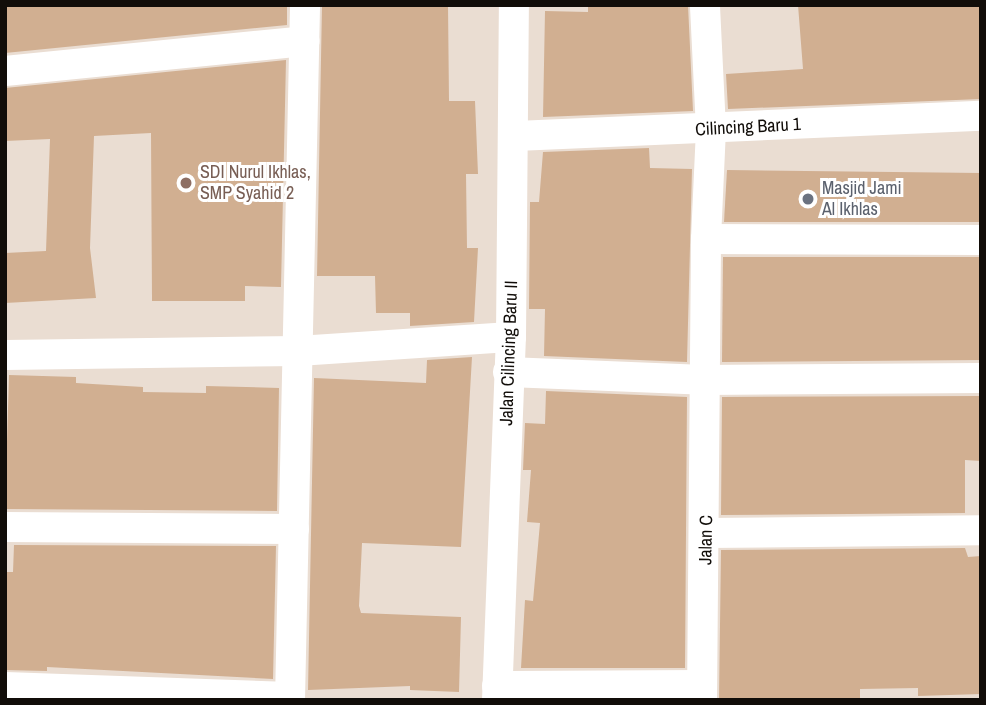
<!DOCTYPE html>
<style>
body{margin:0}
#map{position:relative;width:986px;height:705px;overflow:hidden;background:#eaddd2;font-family:"Archivo Narrow",sans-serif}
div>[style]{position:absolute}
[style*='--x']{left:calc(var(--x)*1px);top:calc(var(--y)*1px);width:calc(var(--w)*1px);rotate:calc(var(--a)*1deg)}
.building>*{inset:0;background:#d1af91}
.street>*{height:30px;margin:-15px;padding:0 15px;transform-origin:15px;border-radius:15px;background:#fff}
.dots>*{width:19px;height:19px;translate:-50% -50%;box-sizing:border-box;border:4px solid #fff;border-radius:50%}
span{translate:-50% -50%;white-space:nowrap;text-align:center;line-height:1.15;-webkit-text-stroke:6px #fff;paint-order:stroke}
.street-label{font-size:18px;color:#110d09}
.education-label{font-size:18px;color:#785e54}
.left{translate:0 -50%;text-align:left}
.worship-label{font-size:18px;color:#5b616d}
.frame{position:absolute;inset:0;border:7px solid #110d09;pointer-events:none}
</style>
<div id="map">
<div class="building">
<div style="clip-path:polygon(5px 5px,287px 5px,287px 25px,5px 53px)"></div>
<div style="clip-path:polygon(322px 5px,448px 5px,449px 101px,475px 101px,478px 174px,466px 174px,467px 248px,478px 248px,474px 322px,410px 326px,410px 313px,376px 313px,375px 276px,317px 276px)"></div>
<div style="clip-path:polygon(588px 5px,688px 5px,693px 111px,543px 117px,545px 11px,588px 12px)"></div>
<div style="clip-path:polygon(798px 5px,981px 5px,981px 99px,728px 109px,726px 74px,803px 69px)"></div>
<div style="clip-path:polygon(286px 60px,281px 287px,245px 286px,245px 301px,152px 301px,151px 133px,94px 136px,90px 248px,96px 298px,5px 303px,5px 253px,46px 251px,50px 139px,5px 141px,5px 88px)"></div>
<div style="clip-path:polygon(649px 148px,650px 168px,692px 169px,687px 362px,544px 356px,545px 309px,529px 309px,530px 202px,539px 202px,543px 152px)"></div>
<div style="clip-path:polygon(727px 170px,981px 173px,981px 222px,724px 222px)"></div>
<div style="clip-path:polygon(723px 257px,981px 257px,981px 360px,722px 362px)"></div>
<div style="clip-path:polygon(472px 357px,461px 547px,362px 543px,359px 606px,361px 613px,461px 617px,459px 692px,410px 690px,410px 686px,308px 690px,314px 378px,426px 383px,427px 360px)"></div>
<div style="clip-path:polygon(9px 375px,76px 377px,76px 383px,143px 387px,143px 392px,206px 393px,206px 386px,279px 388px,277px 511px,5px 509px)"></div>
<div style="clip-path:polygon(546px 391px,687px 397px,685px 668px,521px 668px,525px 600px,533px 601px,540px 523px,527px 522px,531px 470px,523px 470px,525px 423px,545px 424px)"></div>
<div style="clip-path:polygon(981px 396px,981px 461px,965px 460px,965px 513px,721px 515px,722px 397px)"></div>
<div style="clip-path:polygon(14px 545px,276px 546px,273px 679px,47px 667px,47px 671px,5px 670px,5px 572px,13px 572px)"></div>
<div style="clip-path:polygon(965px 548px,968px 557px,981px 556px,981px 694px,918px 696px,918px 688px,860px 689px,860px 700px,719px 700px,721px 550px)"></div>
</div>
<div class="street">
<div style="--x:5;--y:71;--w:301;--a:-5.7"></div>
<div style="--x:516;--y:136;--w:465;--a:-2.5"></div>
<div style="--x:706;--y:239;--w:275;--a:0.2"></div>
<div style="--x:5;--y:355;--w:293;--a:-0.8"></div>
<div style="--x:298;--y:351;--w:213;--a:-3.8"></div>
<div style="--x:508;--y:372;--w:196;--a:2.3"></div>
<div style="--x:704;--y:380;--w:277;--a:-0.4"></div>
<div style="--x:5;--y:527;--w:289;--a:0.4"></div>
<div style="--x:707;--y:533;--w:274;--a:-0.6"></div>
<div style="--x:497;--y:686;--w:205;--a:-0.3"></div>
<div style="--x:5;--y:687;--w:285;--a:2"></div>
<div style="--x:290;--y:700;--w:695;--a:-88.76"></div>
<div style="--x:497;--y:700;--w:363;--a:-87.8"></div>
<div style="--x:511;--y:337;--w:332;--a:-89.5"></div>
<div style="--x:702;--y:700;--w:461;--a:-89.5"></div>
<div style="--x:706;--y:239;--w:110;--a:-87.4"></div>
<div style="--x:711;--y:129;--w:124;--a:-92.8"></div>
</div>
<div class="dots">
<div style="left:186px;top:183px;background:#8d6e63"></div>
<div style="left:808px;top:199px;background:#6b7280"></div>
</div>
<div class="street-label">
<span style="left:748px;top:127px;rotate:-3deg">Cilincing Baru 1</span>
<span style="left:509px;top:353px;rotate:-88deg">Jalan Cilincing Baru II</span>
<span style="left:706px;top:540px;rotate:-89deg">Jalan C</span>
</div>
<div class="education-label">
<span class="left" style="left:200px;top:183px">SDI Nurul Ikhlas,<br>SMP Syahid 2</span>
</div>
<div class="worship-label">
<span class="left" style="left:822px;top:199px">Masjid Jami<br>Al Ikhlas</span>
</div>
<div class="frame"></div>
</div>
